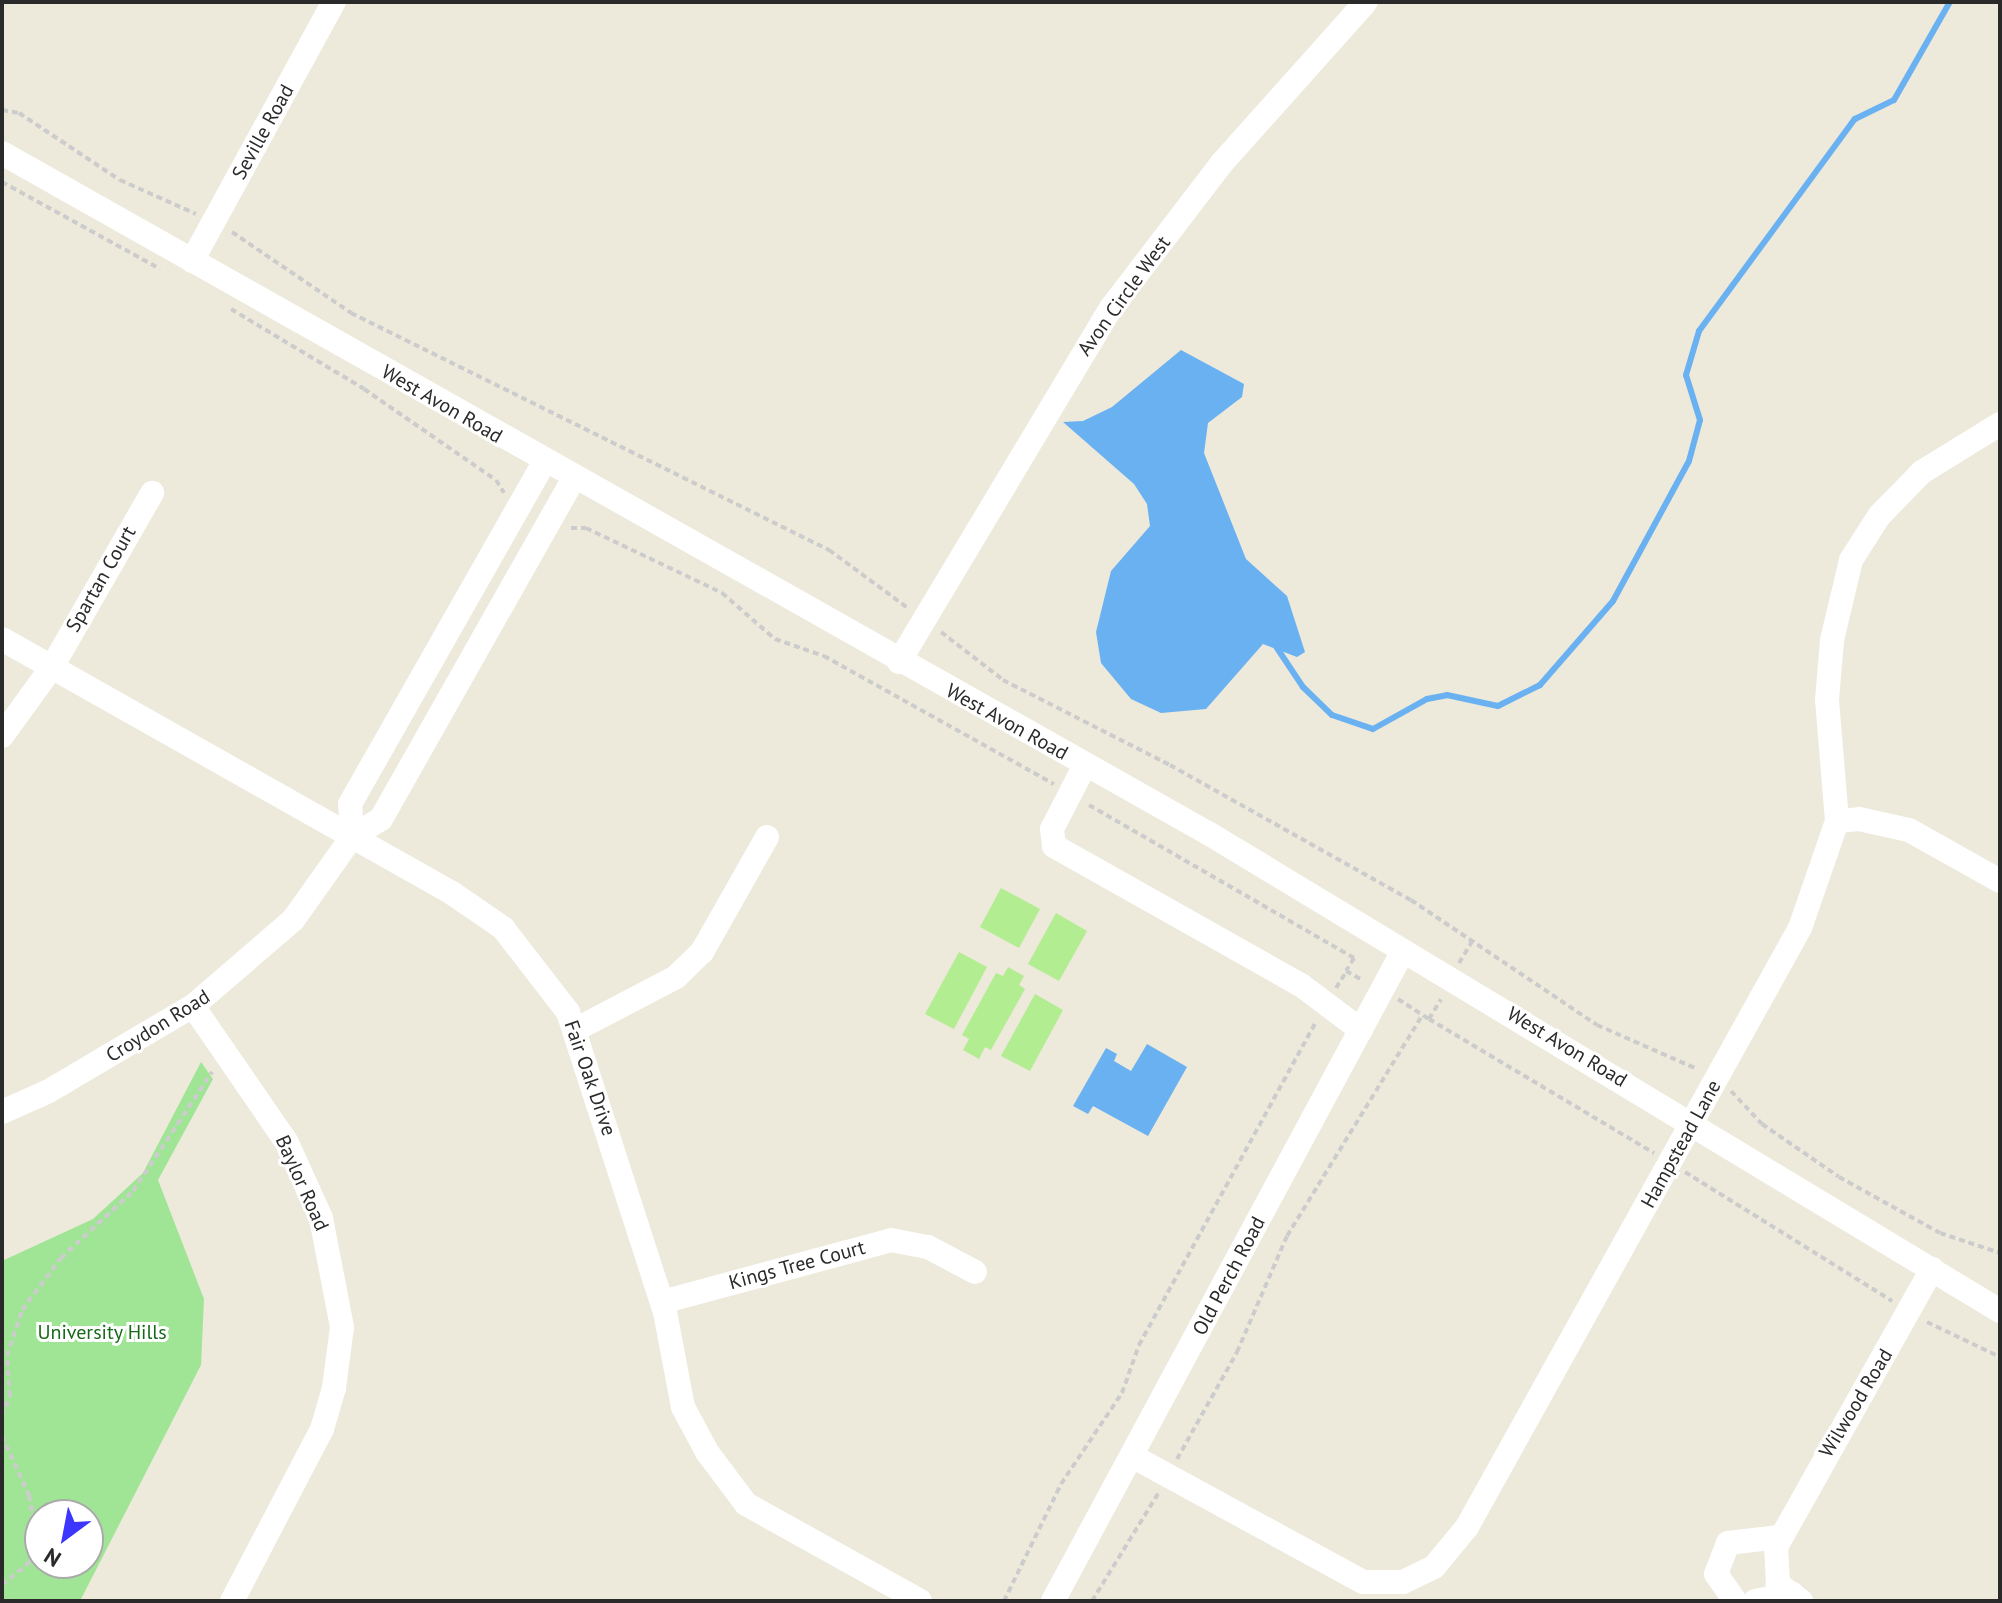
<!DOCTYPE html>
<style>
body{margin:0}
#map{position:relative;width:2002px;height:1603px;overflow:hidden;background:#ede9db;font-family:"PT Sans",sans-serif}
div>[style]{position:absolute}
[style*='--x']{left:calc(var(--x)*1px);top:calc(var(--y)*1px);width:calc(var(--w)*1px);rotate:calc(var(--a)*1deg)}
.green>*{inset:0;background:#a0e596}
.pitch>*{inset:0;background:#b2ed91}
.water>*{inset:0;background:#6ab1f2}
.stream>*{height:6px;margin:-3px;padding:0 3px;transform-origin:3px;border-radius:3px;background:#6ab1f2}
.path>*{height:4px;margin-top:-2px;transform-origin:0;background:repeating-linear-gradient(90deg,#ccc 0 6px,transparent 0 10px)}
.minor>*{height:24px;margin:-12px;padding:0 12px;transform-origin:12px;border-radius:12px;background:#fff}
span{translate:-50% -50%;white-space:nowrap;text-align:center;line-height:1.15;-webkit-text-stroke:6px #fff;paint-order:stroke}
.street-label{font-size:20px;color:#2a2a2a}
.park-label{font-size:20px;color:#176918}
.frame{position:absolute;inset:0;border:4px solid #2a2a2a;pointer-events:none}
.north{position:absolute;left:24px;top:1499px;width:80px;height:80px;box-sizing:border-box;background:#fff;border:2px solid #aaa;border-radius:50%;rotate:212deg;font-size:22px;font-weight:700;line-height:32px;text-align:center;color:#2a2a2a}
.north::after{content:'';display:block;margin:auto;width:28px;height:36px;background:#3c36ff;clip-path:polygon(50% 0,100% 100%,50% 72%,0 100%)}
</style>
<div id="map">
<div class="green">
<div style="clip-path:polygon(evenodd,201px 1062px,213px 1079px,158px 1180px,204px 1299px,201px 1365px,80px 1601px,2px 1601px,2px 1261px,93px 1219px,143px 1173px,201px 1062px,40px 1515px,88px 1515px,88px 1563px,40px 1563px,40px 1515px)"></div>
</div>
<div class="pitch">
<div style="clip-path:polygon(1001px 888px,1040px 909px,1019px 948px,980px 927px)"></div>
<div style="clip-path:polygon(1056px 913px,1087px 931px,1059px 981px,1028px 964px)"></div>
<div style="clip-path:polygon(959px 952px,987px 967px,954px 1029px,925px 1014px)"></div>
<div style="clip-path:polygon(1008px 967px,1024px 976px,1019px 985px,1025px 989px,991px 1050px,985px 1047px,979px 1059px,963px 1050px,969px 1039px,962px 1035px,996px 973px,1003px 976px)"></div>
<div style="clip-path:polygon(1035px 994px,1063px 1010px,1030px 1071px,1001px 1056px)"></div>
</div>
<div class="water">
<div style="clip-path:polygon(1181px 350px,1244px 384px,1242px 397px,1208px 423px,1204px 453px,1246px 559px,1287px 596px,1305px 652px,1297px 657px,1263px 644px,1206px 709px,1161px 713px,1131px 699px,1101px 663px,1096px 632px,1111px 571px,1150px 526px,1147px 504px,1134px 484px,1063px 422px,1083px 421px,1112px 407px)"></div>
<div style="clip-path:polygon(1147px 1044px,1187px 1067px,1148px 1136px,1093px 1106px,1088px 1114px,1073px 1106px,1106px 1048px,1117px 1054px,1114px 1061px,1131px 1071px)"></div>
</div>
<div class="stream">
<div style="--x:1277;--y:648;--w:47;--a:56.3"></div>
<div style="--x:1303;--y:687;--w:40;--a:44"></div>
<div style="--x:1332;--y:715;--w:43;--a:18.9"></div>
<div style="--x:1373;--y:729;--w:62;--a:-29.1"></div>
<div style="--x:1427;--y:699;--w:20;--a:-11"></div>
<div style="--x:1447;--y:695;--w:52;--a:12.2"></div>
<div style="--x:1498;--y:706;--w:47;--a:-26.6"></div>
<div style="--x:1540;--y:685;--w:111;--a:-49"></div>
<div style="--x:1613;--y:601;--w:159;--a:-61.5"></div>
<div style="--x:1689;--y:461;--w:42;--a:-75"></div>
<div style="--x:1700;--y:420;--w:47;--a:-107.3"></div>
<div style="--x:1686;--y:375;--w:46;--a:-73.5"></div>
<div style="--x:1699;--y:331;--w:263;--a:-53.7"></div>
<div style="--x:1855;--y:119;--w:43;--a:-26"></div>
<div style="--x:1894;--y:100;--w:113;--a:-60.3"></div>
</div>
<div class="path">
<div style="--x:2;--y:110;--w:17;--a:10"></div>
<div style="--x:19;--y:113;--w:121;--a:33.6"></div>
<div style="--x:120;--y:180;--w:83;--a:24.1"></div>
<div style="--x:2;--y:182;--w:180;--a:28.8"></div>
<div style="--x:232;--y:232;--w:144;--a:34.2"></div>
<div style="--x:351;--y:313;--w:534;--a:26.37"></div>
<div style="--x:829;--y:550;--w:98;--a:36.3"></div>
<div style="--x:231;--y:309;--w:155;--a:31"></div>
<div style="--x:364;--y:389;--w:160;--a:34.6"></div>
<div style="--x:496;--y:480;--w:15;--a:58"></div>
<div style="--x:571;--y:528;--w:15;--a:0"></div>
<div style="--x:586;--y:528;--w:151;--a:25.5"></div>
<div style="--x:722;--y:593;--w:70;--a:41"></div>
<div style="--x:775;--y:639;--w:52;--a:19.1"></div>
<div style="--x:824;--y:656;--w:263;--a:29.1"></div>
<div style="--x:941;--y:632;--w:78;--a:37.7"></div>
<div style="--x:1003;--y:680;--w:187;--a:27"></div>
<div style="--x:1170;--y:765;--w:276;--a:29.3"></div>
<div style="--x:1411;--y:900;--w:224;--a:33.9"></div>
<div style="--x:1597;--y:1025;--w:109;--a:23.7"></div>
<div style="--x:1089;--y:805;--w:306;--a:30"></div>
<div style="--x:1354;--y:958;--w:15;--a:122"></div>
<div style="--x:1346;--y:971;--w:18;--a:29"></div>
<div style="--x:1459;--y:963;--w:26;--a:-59"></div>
<div style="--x:1336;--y:988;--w:19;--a:-58"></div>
<div style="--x:1398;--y:999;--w:37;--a:33"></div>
<div style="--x:1429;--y:1019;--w:23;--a:-59"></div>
<div style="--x:1429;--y:1019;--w:262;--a:30.8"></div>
<div style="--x:1731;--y:1091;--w:45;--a:46.8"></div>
<div style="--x:1762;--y:1124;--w:93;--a:34.5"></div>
<div style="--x:1839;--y:1177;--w:115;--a:29"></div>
<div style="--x:1940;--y:1233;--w:63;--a:18.4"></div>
<div style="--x:1685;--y:1172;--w:244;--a:31.9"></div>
<div style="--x:1927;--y:1322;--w:81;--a:25.6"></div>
<div style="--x:2;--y:1416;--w:22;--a:-68"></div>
<div style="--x:10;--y:1396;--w:40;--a:-94.3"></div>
<div style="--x:7;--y:1356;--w:48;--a:-71.9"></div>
<div style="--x:22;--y:1310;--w:65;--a:-53.1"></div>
<div style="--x:61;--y:1258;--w:98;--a:-42.9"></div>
<div style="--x:133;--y:1191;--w:143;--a:-56.4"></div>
<div style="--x:2;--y:1436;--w:65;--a:65.4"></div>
<div style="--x:29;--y:1495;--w:46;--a:79.9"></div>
<div style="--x:37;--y:1540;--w:23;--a:108"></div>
<div style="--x:30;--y:1562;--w:36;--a:141"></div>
<div style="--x:1177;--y:1459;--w:123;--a:-60.7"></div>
<div style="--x:1237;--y:1352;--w:126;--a:-66.7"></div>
<div style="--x:1287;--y:1236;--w:260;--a:-58.5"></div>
<div style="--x:1004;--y:1601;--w:130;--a:-64"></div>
<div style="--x:1061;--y:1484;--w:110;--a:-56.2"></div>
<div style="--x:1122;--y:1393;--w:51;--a:-70.5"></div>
<div style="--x:1139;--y:1345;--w:366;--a:-61.3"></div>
<div style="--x:1092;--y:1601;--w:128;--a:-58.4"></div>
</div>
<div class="minor">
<div style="--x:2;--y:153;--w:1384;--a:29.42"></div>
<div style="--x:1208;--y:833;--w:925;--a:31.11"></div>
<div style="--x:192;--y:261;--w:295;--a:-61.3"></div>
<div style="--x:2;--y:639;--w:517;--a:29.44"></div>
<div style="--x:452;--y:893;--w:62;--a:34.5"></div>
<div style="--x:503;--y:928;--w:106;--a:52.3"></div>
<div style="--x:568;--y:1012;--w:315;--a:72.1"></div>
<div style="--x:665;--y:1312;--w:97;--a:79.3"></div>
<div style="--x:683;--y:1407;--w:51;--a:61.9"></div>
<div style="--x:707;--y:1452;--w:65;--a:53.1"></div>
<div style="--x:746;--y:1504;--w:199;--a:29.1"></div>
<div style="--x:899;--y:662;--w:413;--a:-59.1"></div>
<div style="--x:1111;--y:308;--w:181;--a:-52.6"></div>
<div style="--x:1221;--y:164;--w:217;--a:-48.2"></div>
<div style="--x:2;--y:736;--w:85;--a:-54.1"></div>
<div style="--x:52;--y:667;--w:201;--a:-60.1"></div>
<div style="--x:1085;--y:765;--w:72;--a:117.3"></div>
<div style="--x:1052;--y:829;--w:17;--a:83"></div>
<div style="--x:1054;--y:846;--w:283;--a:29.4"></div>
<div style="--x:1301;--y:985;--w:75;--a:36.9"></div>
<div style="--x:1837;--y:821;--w:22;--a:-5"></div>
<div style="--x:1859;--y:819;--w:51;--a:12.4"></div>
<div style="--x:1909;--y:830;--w:104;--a:29.3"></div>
<div style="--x:352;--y:837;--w:33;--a:-93"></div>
<div style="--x:350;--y:804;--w:392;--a:-60.4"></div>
<div style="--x:193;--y:1006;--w:166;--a:55.5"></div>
<div style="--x:287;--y:1143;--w:82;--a:65.6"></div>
<div style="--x:321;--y:1218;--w:111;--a:79.1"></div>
<div style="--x:342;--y:1327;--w:62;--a:97.5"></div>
<div style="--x:334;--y:1388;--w:43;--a:106.3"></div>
<div style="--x:322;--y:1429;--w:194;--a:117.6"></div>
<div style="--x:575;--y:1030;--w:114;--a:-27.7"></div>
<div style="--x:676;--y:977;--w:36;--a:-44"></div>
<div style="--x:702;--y:952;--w:132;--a:-60.5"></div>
<div style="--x:2;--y:1112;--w:51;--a:-24.1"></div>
<div style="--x:49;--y:1091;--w:167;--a:-30.6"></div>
<div style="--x:193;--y:1006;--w:132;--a:-40.7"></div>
<div style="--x:293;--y:920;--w:102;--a:-54.6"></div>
<div style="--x:352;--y:837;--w:34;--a:-32"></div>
<div style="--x:381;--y:819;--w:390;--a:-60.5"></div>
<div style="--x:662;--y:1302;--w:237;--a:-15.1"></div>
<div style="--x:891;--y:1240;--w:38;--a:11"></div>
<div style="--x:928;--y:1247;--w:53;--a:28"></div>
<div style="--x:1132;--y:1456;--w:263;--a:28.6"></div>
<div style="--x:1363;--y:1582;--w:40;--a:0"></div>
<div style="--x:1403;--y:1582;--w:34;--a:-26"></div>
<div style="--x:1434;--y:1567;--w:52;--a:-50.5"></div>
<div style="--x:1467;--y:1527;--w:685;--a:-60.93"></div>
<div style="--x:1800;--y:928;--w:113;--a:-70.9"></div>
<div style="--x:1837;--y:821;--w:121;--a:-94.7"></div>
<div style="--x:1827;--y:700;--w:60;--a:-85.2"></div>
<div style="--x:1832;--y:640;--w:82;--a:-76.6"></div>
<div style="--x:1851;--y:560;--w:52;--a:-57.5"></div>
<div style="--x:1879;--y:516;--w:62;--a:-45.7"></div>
<div style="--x:1922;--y:472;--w:92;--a:-31.6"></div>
<div style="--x:1053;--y:1601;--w:738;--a:-61.7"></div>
<div style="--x:1735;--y:1601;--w:33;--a:-125"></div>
<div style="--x:1716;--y:1574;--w:33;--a:-69"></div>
<div style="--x:1728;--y:1543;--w:52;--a:-6.6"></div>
<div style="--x:1755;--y:1601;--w:38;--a:-11"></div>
<div style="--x:1801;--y:1601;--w:29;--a:-144"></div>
<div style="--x:1778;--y:1584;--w:37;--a:-93"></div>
<div style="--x:1776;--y:1547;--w:319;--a:-60.7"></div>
</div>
<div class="street-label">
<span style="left:263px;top:132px;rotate:-61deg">Seville Road</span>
<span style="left:1124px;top:296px;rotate:-54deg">Avon Circle West</span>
<span style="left:442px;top:404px;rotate:30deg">West Avon Road</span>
<span style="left:101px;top:579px;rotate:-60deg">Spartan Court</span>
<span style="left:1007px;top:722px;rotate:29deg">West Avon Road</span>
<span style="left:158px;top:1026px;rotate:-32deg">Croydon Road</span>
<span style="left:1567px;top:1047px;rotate:31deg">West Avon Road</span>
<span style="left:590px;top:1078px;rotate:71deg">Fair Oak Drive</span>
<span style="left:1681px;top:1144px;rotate:-61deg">Hampstead Lane</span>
<span style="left:302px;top:1183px;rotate:66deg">Baylor Road</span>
<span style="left:797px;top:1265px;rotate:-15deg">Kings Tree Court</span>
<span style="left:1229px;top:1276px;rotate:-62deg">Old Perch Road</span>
<span style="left:1856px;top:1403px;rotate:-59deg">Wilwood Road</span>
</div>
<div class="park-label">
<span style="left:102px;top:1332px">University Hills</span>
</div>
<div class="frame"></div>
<div class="north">N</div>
</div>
